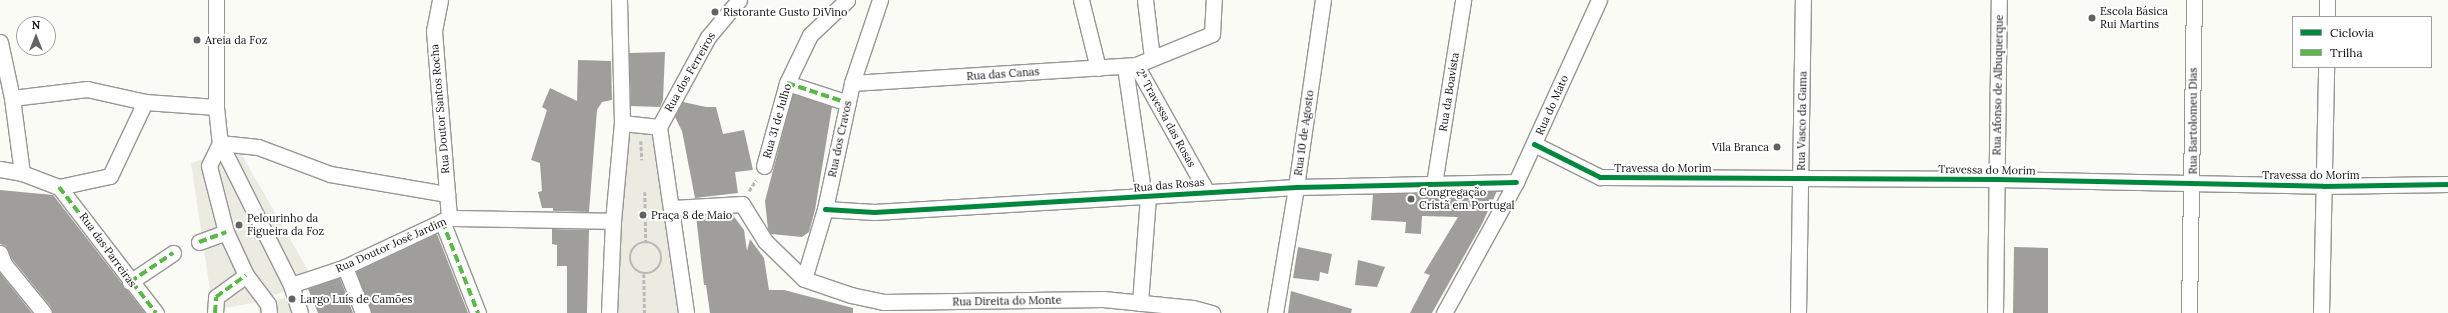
<!DOCTYPE html>
<meta charset="utf-8">
<style>
body{margin:0}
#map{position:relative;width:2448px;height:313px;overflow:hidden;background:#fbfbf6;font-family:Lora,serif}
div>[style]{position:absolute}
[style*='--x']{left:calc(var(--x)*1px);top:calc(var(--y)*1px);width:calc(var(--w)*1px);rotate:calc(var(--a)*1deg)}
.plaza>*{inset:0;background:#ebebe2}
.building>*{inset:0;background:#9f9e9b}
.path>*{height:2.5px;margin-top:-1.25px;transform-origin:0;background:repeating-linear-gradient(90deg,#b9b9b8 0 4px,transparent 0 6px)}
.path>.ring{margin:-1.25px;padding:0;box-sizing:content-box;background:none;border:2.5px solid #b9b9b8;border-radius:50%}
.roads{filter:drop-shadow(1px 0 #969694) drop-shadow(-1px 0 #969694) drop-shadow(0 1px #969694) drop-shadow(0 -1px #969694)}
.street>*{height:15px;margin:-7.5px;padding:0 7.5px;transform-origin:7.5px;border-radius:7.5px;background:#fefefe}
.quiet>*{height:4px;margin-top:-2px;transform-origin:0;background:repeating-linear-gradient(90deg,#58b947 0 8px,transparent 0 12px)}
.cycleway>*{height:5px;margin:-2.5px;padding:0 2.5px;transform-origin:2.5px;border-radius:2.5px;background:#00873e}
.dots>*{width:11px;height:11px;translate:-50% -50%;box-sizing:border-box;border:2px solid #fff;border-radius:50%}
span{translate:-50% -50%;white-space:nowrap;text-align:center;line-height:1.15;-webkit-text-stroke:4px #fff;paint-order:stroke}
.poi-label{font-size:11px;color:#101010}
.left{translate:0 -50%;text-align:left}
.right{translate:-100% -50%;text-align:right}
.street-label{font-size:11px;color:#101010}
.legend{position:absolute;left:2292px;top:16px;width:140px;height:52px;box-sizing:border-box;background:#fff;border:1px solid #9f9f9f;margin:0;padding:5px 7px;list-style:none;font-size:12px;color:#101010}
.legend li{display:flex;align-items:center;gap:8px;height:20px}
.legend b{width:20px;border:1px solid #9f9f9f}
.north{position:absolute;left:16px;top:16px;width:40px;height:40px;box-sizing:border-box;background:#fff;border:1px solid #9f9f9f;border-radius:50%;rotate:0deg;font-size:11px;font-weight:700;line-height:16px;text-align:center;color:#101010}
.north::after{content:'';display:block;margin:auto;width:14px;height:18px;background:#626260;clip-path:polygon(50% 0,100% 100%,50% 72%,0 100%)}
</style>
<div id="map">
<div class="plaza">
<div style="clip-path:polygon(622px 123px,659px 127px,688px 313px,609px 313px)"></div>
<div style="clip-path:polygon(238px 148px,313px 279px,259px 302px,213px 310px,191px 163px)"></div>
<div style="clip-path:polygon(298px 293px,306px 313px,259px 313px,258px 307px)"></div>
</div>
<div class="building">
<div style="clip-path:polygon(665px 52px,663px 100px,660px 107px,631px 106px,629px 53px)"></div>
<div style="clip-path:polygon(578px 60px,611px 61px,612px 100px,602px 102px,597px 110px,589px 212px,553px 211px,553px 208px,542px 208px,538px 192px,542px 191px,540px 163px,531px 160px,547px 110px,542px 107px,550px 88px,577px 101px)"></div>
<div style="clip-path:polygon(793px 94px,832px 107px,815px 210px,809px 232px,802px 237px,771px 234px,768px 229px,765px 201px)"></div>
<div style="clip-path:polygon(683px 102px,706px 107px,716px 107px,723px 134px,744px 130px,753px 170px,735px 172px,738px 193px,695px 198px,682px 131px,675px 117px)"></div>
<div style="clip-path:polygon(0 190px,53px 195px,145px 313px,53px 313px,51px 307px,12px 259px,6px 246px,0 244px)"></div>
<div style="clip-path:polygon(1497px 191px,1482px 224px,1432px 313px,1410px 313px,1430px 275px,1424px 273px,1458px 217px,1422px 216px,1421px 234px,1405px 233px,1406px 222px,1371px 220px,1373px 194px)"></div>
<div style="clip-path:polygon(732px 214px,744px 230px,747px 251px,750px 239px,764px 258px,769px 290px,784px 290px,853px 308px,853px 313px,710px 313px,706px 285px,704px 285px,696px 216px)"></div>
<div style="clip-path:polygon(552px 229px,589px 230px,587px 313px,567px 313px,567px 266px,557px 266px,557px 245px,552px 244px)"></div>
<div style="clip-path:polygon(437px 234px,468px 313px,372px 313px,356px 272px)"></div>
<div style="clip-path:polygon(1298px 247px,1332px 254px,1328px 274px,1320px 272px,1319px 281px,1293px 278px)"></div>
<div style="clip-path:polygon(2014px 247px,2048px 248px,2048px 313px,2013px 313px)"></div>
<div style="clip-path:polygon(1358px 260px,1385px 267px,1377px 287px,1355px 285px)"></div>
<div style="clip-path:polygon(0 273px,32px 313px,0 313px)"></div>
<div style="clip-path:polygon(340px 278px,353px 313px,318px 313px,308px 289px)"></div>
<div style="clip-path:polygon(1291px 291px,1352px 309px,1351px 313px,1288px 313px)"></div>
</div>
<div class="path">
<div style="--x:641;--y:141;--w:19;--a:87"></div>
<div style="--x:749;--y:191;--w:13;--a:-58"></div>
<div style="--x:645;--y:192;--w:51;--a:88.9"></div>
<div class="ring" style="left:630px;top:242px;width:29.5px;height:29.5px"></div>
<div style="--x:644;--y:274;--w:39;--a:89"></div>
</div>
<div class="roads">
<div class="street">
<div style="--x:216;--y:0;--w:107;--a:90"></div>
<div style="--x:216;--y:107;--w:36;--a:84"></div>
<div style="--x:220;--y:143;--w:159;--a:63.4"></div>
<div style="--x:291;--y:285;--w:29;--a:72"></div>
<div style="--x:440;--y:0;--w:32;--a:101"></div>
<div style="--x:434;--y:31;--w:188;--a:85.4"></div>
<div style="--x:1081;--y:0;--w:70;--a:76"></div>
<div style="--x:1145;--y:0;--w:58;--a:83.1"></div>
<div style="--x:2327;--y:17;--w:17;--a:-90"></div>
<div style="--x:0;--y:42;--w:57;--a:77.9"></div>
<div style="--x:12;--y:98;--w:76;--a:82.4"></div>
<div style="--x:1136;--y:65;--w:145;--a:60.8"></div>
<div style="--x:1125;--y:67;--w:132;--a:81.7"></div>
<div style="--x:787;--y:83;--w:64;--a:18.2"></div>
<div style="--x:852;--y:83;--w:285;--a:-3.6"></div>
<div style="--x:1136;--y:65;--w:82;--a:-22.2"></div>
<div style="--x:1212;--y:34;--w:34;--a:-87"></div>
<div style="--x:12;--y:98;--w:76;--a:-6.8"></div>
<div style="--x:87;--y:89;--w:59;--a:12.6"></div>
<div style="--x:145;--y:102;--w:71;--a:4"></div>
<div style="--x:622;--y:123;--w:37;--a:6"></div>
<div style="--x:659;--y:127;--w:188;--a:81.7"></div>
<div style="--x:659;--y:127;--w:102;--a:-61.4"></div>
<div style="--x:708;--y:37;--w:48;--a:-50"></div>
<div style="--x:220;--y:143;--w:38;--a:6"></div>
<div style="--x:258;--y:147;--w:77;--a:20.6"></div>
<div style="--x:330;--y:174;--w:119;--a:9.7"></div>
<div style="--x:220;--y:143;--w:25;--a:116"></div>
<div style="--x:209;--y:166;--w:68;--a:75.6"></div>
<div style="--x:226;--y:232;--w:47;--a:65.1"></div>
<div style="--x:246;--y:275;--w:36;--a:53"></div>
<div style="--x:268;--y:304;--w:9;--a:84"></div>
<div style="--x:1534;--y:144;--w:74;--a:26.6"></div>
<div style="--x:1600;--y:177;--w:397;--a:0.3"></div>
<div style="--x:1997;--y:179;--w:326;--a:1.2"></div>
<div style="--x:2323;--y:186;--w:125;--a:-0.9"></div>
<div style="--x:764;--y:166;--w:86;--a:-74.5"></div>
<div style="--x:787;--y:83;--w:53;--a:-64.4"></div>
<div style="--x:810;--y:35;--w:51;--a:-43.4"></div>
<div style="--x:0;--y:169;--w:22;--a:10"></div>
<div style="--x:22;--y:173;--w:40;--a:21"></div>
<div style="--x:59;--y:187;--w:52;--a:-12.2"></div>
<div style="--x:110;--y:176;--w:82;--a:-64.7"></div>
<div style="--x:1434;--y:184;--w:186;--a:-81"></div>
<div style="--x:59;--y:187;--w:159;--a:52.4"></div>
<div style="--x:673;--y:208;--w:69;--a:-3.3"></div>
<div style="--x:742;--y:204;--w:44;--a:58.1"></div>
<div style="--x:765;--y:241;--w:54;--a:44.3"></div>
<div style="--x:804;--y:279;--w:50;--a:18.8"></div>
<div style="--x:851;--y:295;--w:34;--a:12"></div>
<div style="--x:884;--y:302;--w:219;--a:-0.8"></div>
<div style="--x:1103;--y:299;--w:90;--a:5.7"></div>
<div style="--x:1193;--y:308;--w:20;--a:15"></div>
<div style="--x:825;--y:209;--w:49;--a:3.5"></div>
<div style="--x:874;--y:212;--w:423;--a:-3.4"></div>
<div style="--x:1296;--y:187;--w:220;--a:-1.3"></div>
<div style="--x:442;--y:221;--w:99;--a:68.6"></div>
<div style="--x:199;--y:242;--w:29;--a:-20"></div>
<div style="--x:0;--y:253;--w:12;--a:70"></div>
<div style="--x:4;--y:264;--w:63;--a:50.8"></div>
<div style="--x:345;--y:267;--w:49;--a:68.6"></div>
<div style="--x:804;--y:279;--w:73;--a:-73.3"></div>
<div style="--x:825;--y:209;--w:129;--a:-77.9"></div>
<div style="--x:852;--y:83;--w:88;--a:-71.4"></div>
<div style="--x:130;--y:282;--w:52;--a:-34"></div>
<div style="--x:291;--y:285;--w:57;--a:-18.4"></div>
<div style="--x:345;--y:267;--w:115;--a:-25.2"></div>
<div style="--x:449;--y:218;--w:164;--a:1"></div>
<div style="--x:1140;--y:303;--w:106;--a:-85.7"></div>
<div style="--x:215;--y:313;--w:16;--a:-86"></div>
<div style="--x:216;--y:297;--w:37;--a:-36"></div>
<div style="--x:609;--y:313;--w:92;--a:-87.5"></div>
<div style="--x:613;--y:221;--w:98;--a:-84.8"></div>
<div style="--x:622;--y:123;--w:123;--a:-91.4"></div>
<div style="--x:1275;--y:313;--w:128;--a:-80.5"></div>
<div style="--x:1296;--y:187;--w:189;--a:-81.8"></div>
<div style="--x:1444;--y:313;--w:149;--a:-61.2"></div>
<div style="--x:1516;--y:182;--w:200;--a:-65.5"></div>
<div style="--x:1798;--y:313;--w:313;--a:-89.1"></div>
<div style="--x:1995;--y:313;--w:313;--a:-89.3"></div>
<div style="--x:2189;--y:313;--w:313;--a:-89.1"></div>
<div style="--x:2321;--y:313;--w:246;--a:-88.8"></div>
</div>
</div>
<div class="quiet">
<div style="--x:787;--y:83;--w:64;--a:18.2"></div>
<div style="--x:59;--y:187;--w:159;--a:52.4"></div>
<div style="--x:442;--y:221;--w:99;--a:68.6"></div>
<div style="--x:199;--y:242;--w:29;--a:-20"></div>
<div style="--x:130;--y:282;--w:52;--a:-34"></div>
<div style="--x:215;--y:313;--w:16;--a:-86"></div>
<div style="--x:216;--y:297;--w:37;--a:-36"></div>
</div>
<div class="cycleway">
<div style="--x:1534;--y:144;--w:74;--a:26.6"></div>
<div style="--x:1600;--y:177;--w:397;--a:0.3"></div>
<div style="--x:1997;--y:179;--w:326;--a:1.2"></div>
<div style="--x:2323;--y:186;--w:125;--a:-0.9"></div>
<div style="--x:825;--y:209;--w:49;--a:3.5"></div>
<div style="--x:874;--y:212;--w:423;--a:-3.4"></div>
<div style="--x:1296;--y:187;--w:220;--a:-1.3"></div>
</div>
<div class="dots">
<div style="left:715px;top:12px;background:#626260"></div>
<div style="left:2092px;top:18px;background:#626260"></div>
<div style="left:197px;top:40px;background:#626260"></div>
<div style="left:1777px;top:147px;background:#626260"></div>
<div style="left:1411px;top:199px;background:#626260"></div>
<div style="left:643px;top:215px;background:#626260"></div>
<div style="left:239px;top:225px;background:#626260"></div>
<div style="left:292px;top:299px;background:#626260"></div>
</div>
<div class="poi-label">
<span class="left" style="left:723px;top:12px">Ristorante Gusto DiVino</span>
<span class="left" style="left:2100px;top:18px">Escola Básica<br>Rui Martins</span>
<span class="left" style="left:205px;top:40px">Areia da Foz</span>
<span class="right" style="left:1769px;top:147px">Vila Branca</span>
<span class="left" style="left:1419px;top:199px">Congregação<br>Cristã em Portugal</span>
<span class="left" style="left:651px;top:215px">Praça 8 de Maio</span>
<span class="left" style="left:247px;top:225px">Pelourinho da<br>Figueira da Foz</span>
<span class="left" style="left:300px;top:299px">Largo Luís de Camões</span>
</div>
<div class="street-label">
<span style="left:690px;top:72px;rotate:-60deg">Rua dos Ferreiros</span>
<span style="left:1003px;top:74px;rotate:-4deg">Rua das Canas</span>
<span style="left:1998px;top:85px;rotate:-89deg">Rua Afonso de Albuquerque</span>
<span style="left:1449px;top:92px;rotate:-81deg">Rua da Boavista</span>
<span style="left:1552px;top:105px;rotate:-66deg">Rua do Mato</span>
<span style="left:440px;top:109px;rotate:-95deg">Rua Doutor Santos Rocha</span>
<span style="left:1166px;top:118px;rotate:61deg">2ª Travessa das Rosas</span>
<span style="left:777px;top:121px;rotate:-74deg">Rua 31 de Julho</span>
<span style="left:1802px;top:121px;rotate:-89deg">Rua Vasco da Gama</span>
<span style="left:2193px;top:121px;rotate:-90deg">Rua Bartolomeu Dias</span>
<span style="left:1304px;top:133px;rotate:-82deg">Rua 10 de Agosto</span>
<span style="left:840px;top:139px;rotate:-78deg">Rua dos Cravos</span>
<span style="left:1663px;top:168px">Travessa do Morim</span>
<span style="left:1987px;top:170px;rotate:1deg">Travessa do Morim</span>
<span style="left:2311px;top:175px">Travessa do Morim</span>
<span style="left:1169px;top:185px;rotate:-5deg">Rua das Rosas</span>
<span style="left:391px;top:245px;rotate:-24deg">Rua Doutor José Jardim</span>
<span style="left:108px;top:250px;rotate:54deg">Rua das Parreiras</span>
<span style="left:1007px;top:301px;rotate:-1deg">Rua Direita do Monte</span>
</div>
<ul class="legend">
<li><b style="height:5px;background:#00873e"></b>Ciclovia</li>
<li><b style="height:5px;background:#58b947"></b>Trilha</li>
</ul>
<div class="north">N</div>
</div>
